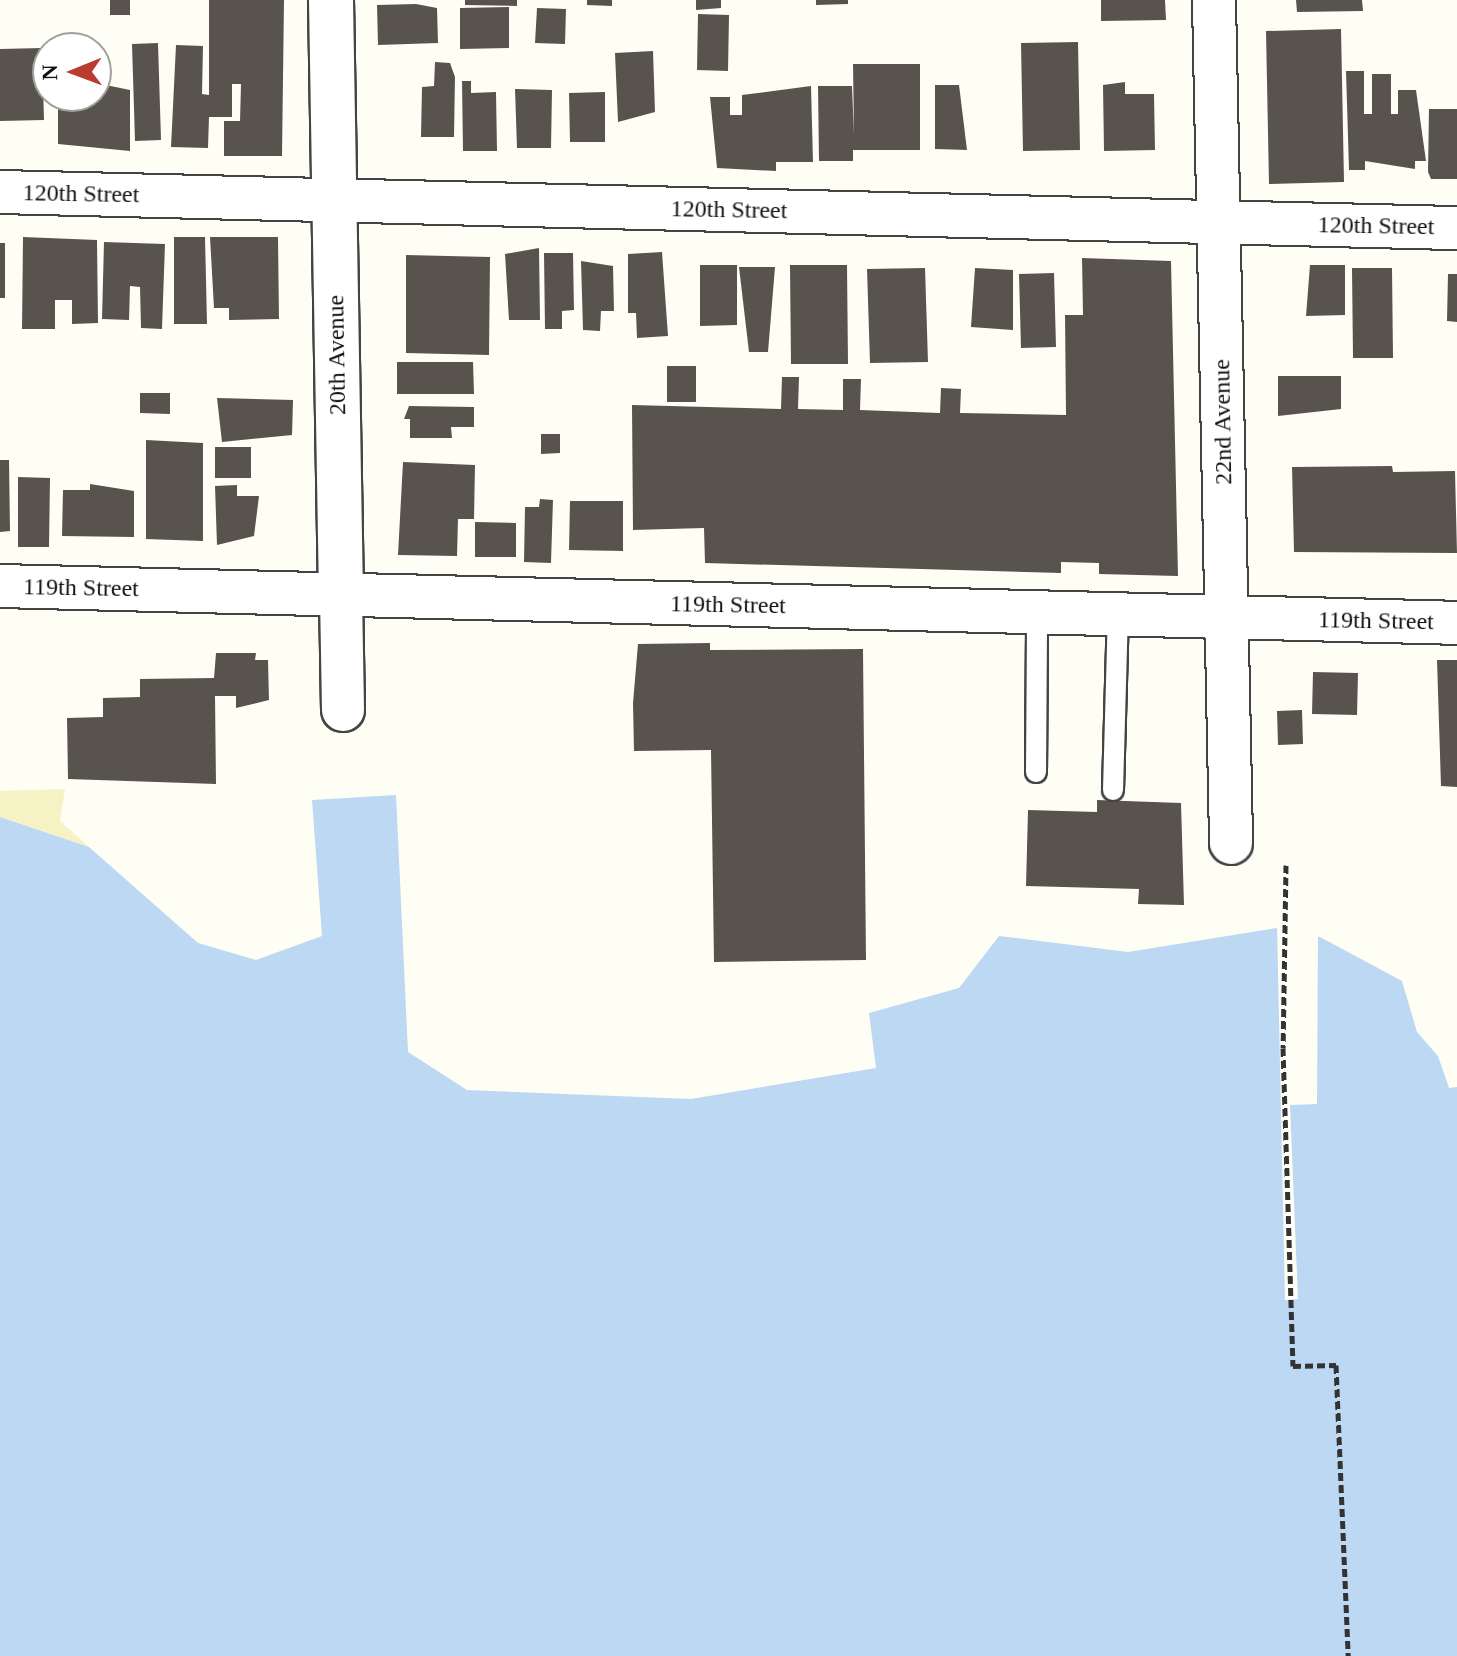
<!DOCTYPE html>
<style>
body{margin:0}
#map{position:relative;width:1457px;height:1656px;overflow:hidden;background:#fefef5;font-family:"Times New Roman",serif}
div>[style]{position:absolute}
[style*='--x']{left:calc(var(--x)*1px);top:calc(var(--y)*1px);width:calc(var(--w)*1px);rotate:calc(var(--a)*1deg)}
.sand>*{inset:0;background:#f7f2c4}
.water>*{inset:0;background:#bcd8f3}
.pier>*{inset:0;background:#fefef5}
.building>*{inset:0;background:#59534e}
.path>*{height:5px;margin-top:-2.5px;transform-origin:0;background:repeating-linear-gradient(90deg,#333 0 8px,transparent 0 12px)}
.roads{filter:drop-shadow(2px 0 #444) drop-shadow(-2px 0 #444) drop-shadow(0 2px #444) drop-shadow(0 -2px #444)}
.service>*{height:20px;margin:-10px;padding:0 10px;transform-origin:10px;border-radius:10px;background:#fff}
.minor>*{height:42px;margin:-21px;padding:0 21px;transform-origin:21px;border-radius:21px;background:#fff}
.tertiary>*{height:44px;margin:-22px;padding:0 22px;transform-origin:22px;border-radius:22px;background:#fff}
span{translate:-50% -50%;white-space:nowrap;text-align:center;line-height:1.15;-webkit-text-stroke:8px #fff;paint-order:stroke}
.street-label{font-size:24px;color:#111}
.north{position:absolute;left:32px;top:32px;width:80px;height:80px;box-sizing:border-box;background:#fff;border:2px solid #a0a0a0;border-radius:50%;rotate:269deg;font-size:22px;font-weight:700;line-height:32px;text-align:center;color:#111}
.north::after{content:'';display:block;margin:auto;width:28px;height:36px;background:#ba3b30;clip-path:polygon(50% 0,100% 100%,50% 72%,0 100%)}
</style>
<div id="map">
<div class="sand">
<div style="clip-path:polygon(65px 789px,60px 821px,89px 847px,0 817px,0 791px)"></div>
</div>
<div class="water">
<div style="clip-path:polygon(396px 795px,408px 1052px,467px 1090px,691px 1099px,876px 1068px,869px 1013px,959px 988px,999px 936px,1128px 952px,1276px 928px,1320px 937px,1402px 981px,1417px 1032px,1438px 1056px,1449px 1088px,1457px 1087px,1457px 1656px,0 1656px,0 817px,89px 847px,198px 943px,256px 960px,322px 936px,312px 800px)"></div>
</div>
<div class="pier">
<div style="clip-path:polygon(1277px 924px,1318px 932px,1317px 1104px,1290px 1105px,1298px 1299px,1285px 1300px)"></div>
</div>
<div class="building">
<div style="clip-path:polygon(110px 0,130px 0,130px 15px,110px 15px)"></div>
<div style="clip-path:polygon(209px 0,284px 0,282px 156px,224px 156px,224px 121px,240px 121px,241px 84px,232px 84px,232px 117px,209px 117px,208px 148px,171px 147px,176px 45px,203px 46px,202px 94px,209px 95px)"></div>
<div style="clip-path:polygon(465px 0,517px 0,517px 6px,465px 5px)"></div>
<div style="clip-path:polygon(587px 0,612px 0,612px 6px,587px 5px)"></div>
<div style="clip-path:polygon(696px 0,721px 0,721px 8px,696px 10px)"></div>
<div style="clip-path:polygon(816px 0,848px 0,848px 4px,816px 5px)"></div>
<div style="clip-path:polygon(1101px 0,1165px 0,1166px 20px,1101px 21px)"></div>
<div style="clip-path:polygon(1296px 0,1362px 0,1363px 11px,1297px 12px)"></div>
<div style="clip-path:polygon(416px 4px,437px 8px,438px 43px,378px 45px,377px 5px)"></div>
<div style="clip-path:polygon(509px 7px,509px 48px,460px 49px,460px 8px)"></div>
<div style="clip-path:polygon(537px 8px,566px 9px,565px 44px,535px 43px)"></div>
<div style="clip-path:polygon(698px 14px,729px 15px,728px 71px,697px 70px)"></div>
<div style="clip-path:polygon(1341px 29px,1344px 182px,1269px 184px,1266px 31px)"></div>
<div style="clip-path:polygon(1078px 42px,1080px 150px,1023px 151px,1021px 43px)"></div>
<div style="clip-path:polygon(158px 43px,161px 140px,135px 141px,132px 44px)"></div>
<div style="clip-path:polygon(42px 48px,44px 120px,0 121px,0 49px)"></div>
<div style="clip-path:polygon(653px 51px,655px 112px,618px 122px,615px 53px)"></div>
<div style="clip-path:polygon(435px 62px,450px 63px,455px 77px,454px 137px,421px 137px,422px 87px,434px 86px)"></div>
<div style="clip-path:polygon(853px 64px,920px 64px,920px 150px,853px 150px,853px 161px,819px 161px,818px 86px,852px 86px,854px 135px)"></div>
<div style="clip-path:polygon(1346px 71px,1364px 71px,1364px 114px,1372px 114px,1372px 74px,1391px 74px,1391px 114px,1398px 114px,1398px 90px,1416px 90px,1426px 161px,1415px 161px,1415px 169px,1365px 161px,1365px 170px,1349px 170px)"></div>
<div style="clip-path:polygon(462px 81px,471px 81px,471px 93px,496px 92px,497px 151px,463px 151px)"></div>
<div style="clip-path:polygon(1125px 82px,1125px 94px,1154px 94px,1155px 150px,1104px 151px,1103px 85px)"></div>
<div style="clip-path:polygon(96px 83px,130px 90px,130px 151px,58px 144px,58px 96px,96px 96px)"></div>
<div style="clip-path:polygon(935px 85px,959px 85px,967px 150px,935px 149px)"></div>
<div style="clip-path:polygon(811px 86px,813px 162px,776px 162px,776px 171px,717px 168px,710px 97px,730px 97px,730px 115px,742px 115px,742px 95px)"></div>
<div style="clip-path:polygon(515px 89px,552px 90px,551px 148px,517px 148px)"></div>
<div style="clip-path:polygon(605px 92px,605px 142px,570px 142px,569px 93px)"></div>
<div style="clip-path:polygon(1429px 109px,1457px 109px,1457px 179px,1431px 179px,1428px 172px)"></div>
<div style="clip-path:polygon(23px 237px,97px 240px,98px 323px,72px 324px,72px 300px,55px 300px,55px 329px,22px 329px)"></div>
<div style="clip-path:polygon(174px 237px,205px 237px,207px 324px,174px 324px)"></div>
<div style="clip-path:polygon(210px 237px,278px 237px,279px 319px,229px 320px,229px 308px,214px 308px)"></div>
<div style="clip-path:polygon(104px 242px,165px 244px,162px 329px,141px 328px,140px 287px,130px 286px,129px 320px,102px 319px)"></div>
<div style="clip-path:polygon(0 243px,5px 243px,5px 298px,0 298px)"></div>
<div style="clip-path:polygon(539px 248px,540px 320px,509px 320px,505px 254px)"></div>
<div style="clip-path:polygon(662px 252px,668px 336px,637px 338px,636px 313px,628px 313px,628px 254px)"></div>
<div style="clip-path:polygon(544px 253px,573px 253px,574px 310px,562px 311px,562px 329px,545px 329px)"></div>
<div style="clip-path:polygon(406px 255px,490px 257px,489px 355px,406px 353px)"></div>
<div style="clip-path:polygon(1082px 258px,1171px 261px,1178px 576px,1099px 574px,1099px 563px,1061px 562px,1061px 573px,705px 563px,704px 528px,633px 530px,632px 405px,781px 409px,782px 377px,799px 377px,798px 409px,843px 410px,843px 379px,861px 379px,860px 410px,940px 413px,941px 388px,961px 389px,960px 413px,1066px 415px,1065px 315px,1083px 315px)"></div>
<div style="clip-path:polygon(581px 261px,613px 266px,614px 311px,601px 311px,600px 331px,583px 330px)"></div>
<div style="clip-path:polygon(700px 265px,737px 265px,737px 325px,700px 326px)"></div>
<div style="clip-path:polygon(790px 265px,847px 265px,848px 364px,791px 364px)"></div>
<div style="clip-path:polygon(1310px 265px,1345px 265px,1345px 315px,1306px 316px)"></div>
<div style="clip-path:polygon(739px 267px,775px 267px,768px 352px,749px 352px)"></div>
<div style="clip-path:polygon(925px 268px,928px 362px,870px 363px,867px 269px)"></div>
<div style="clip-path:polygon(975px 268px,1013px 270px,1013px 330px,971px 327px)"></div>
<div style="clip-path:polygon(1352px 268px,1392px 268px,1393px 358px,1353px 358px)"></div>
<div style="clip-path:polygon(1054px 273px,1056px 347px,1021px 348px,1019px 274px)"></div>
<div style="clip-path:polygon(1448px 274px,1457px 274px,1457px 322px,1447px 321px)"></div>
<div style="clip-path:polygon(397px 362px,473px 362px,474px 394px,397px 394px)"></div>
<div style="clip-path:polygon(667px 366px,696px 366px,696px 402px,667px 402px)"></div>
<div style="clip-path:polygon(1278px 376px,1341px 376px,1341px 409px,1278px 416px)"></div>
<div style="clip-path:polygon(140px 393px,170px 393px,170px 414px,140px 413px)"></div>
<div style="clip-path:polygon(217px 398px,293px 400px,292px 435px,222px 442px)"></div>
<div style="clip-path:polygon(409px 406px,474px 407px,474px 427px,451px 427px,452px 438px,410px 438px,410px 419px,404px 419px)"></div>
<div style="clip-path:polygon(541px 434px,560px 434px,560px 453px,541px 454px)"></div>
<div style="clip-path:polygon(146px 440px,203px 443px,203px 541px,146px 539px)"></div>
<div style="clip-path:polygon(215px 447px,251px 447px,251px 478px,215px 478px)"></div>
<div style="clip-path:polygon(0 460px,9px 460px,10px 531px,0 532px)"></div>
<div style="clip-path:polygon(403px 462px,475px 465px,474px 519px,458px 519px,457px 556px,398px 555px)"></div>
<div style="clip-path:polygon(1392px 466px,1393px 472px,1455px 471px,1457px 553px,1294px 552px,1292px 467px)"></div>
<div style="clip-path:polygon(18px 477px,50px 478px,49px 547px,18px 547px)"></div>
<div style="clip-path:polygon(90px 484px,134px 491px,134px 537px,62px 536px,63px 490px,90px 490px)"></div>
<div style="clip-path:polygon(237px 485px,237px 496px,259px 496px,254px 536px,217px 545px,215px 486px)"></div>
<div style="clip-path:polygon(540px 499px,553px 500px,551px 563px,524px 562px,525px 507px,539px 507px)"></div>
<div style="clip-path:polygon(570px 501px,623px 501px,623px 551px,569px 550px)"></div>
<div style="clip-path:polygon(475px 522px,516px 523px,516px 557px,475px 557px)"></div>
<div style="clip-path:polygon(710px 643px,710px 650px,863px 649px,866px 960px,714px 962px,711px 750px,634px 751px,633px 703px,638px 644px)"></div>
<div style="clip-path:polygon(216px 653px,256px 653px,255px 660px,268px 660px,269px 700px,236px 708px,236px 696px,215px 696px,216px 784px,68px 779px,67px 718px,103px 717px,103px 698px,140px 697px,140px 679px,214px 678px)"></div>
<div style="clip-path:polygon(1437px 660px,1457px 660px,1457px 787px,1441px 786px)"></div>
<div style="clip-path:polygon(1313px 672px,1358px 673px,1357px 715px,1312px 714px)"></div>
<div style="clip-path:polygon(1302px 710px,1303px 744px,1278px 745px,1277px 711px)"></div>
<div style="clip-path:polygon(1097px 800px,1181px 803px,1184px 905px,1138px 904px,1139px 889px,1026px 886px,1028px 810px,1097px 812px)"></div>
</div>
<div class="path">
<div style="--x:1286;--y:865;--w:183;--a:90.9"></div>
<div style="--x:1283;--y:1048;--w:318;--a:88.2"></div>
<div style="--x:1293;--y:1366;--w:43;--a:-1.3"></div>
<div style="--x:1336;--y:1365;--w:291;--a:87.6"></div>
</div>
<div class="roads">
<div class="service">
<div style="--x:1036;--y:772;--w:159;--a:-89.6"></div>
<div style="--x:1113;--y:790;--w:175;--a:-88.4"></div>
</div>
<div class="minor">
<div style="--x:1214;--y:0;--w:843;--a:88.84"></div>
<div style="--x:0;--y:192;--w:1457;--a:1.42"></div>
<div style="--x:0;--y:586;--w:1457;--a:1.45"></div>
<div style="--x:341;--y:595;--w:115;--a:89"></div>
</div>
<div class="tertiary">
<div style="--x:331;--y:0;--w:595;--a:89.04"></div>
</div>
</div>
<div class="street-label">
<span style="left:81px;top:194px;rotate:1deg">120th Street</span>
<span style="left:729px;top:210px;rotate:1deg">120th Street</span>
<span style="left:1376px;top:226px;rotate:1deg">120th Street</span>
<span style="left:337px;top:355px;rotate:-91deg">20th Avenue</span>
<span style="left:1223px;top:422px;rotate:-91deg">22nd Avenue</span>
<span style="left:81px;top:588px;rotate:1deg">119th Street</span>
<span style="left:728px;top:605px;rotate:1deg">119th Street</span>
<span style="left:1376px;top:621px;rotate:1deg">119th Street</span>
</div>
<div class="north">N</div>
</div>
